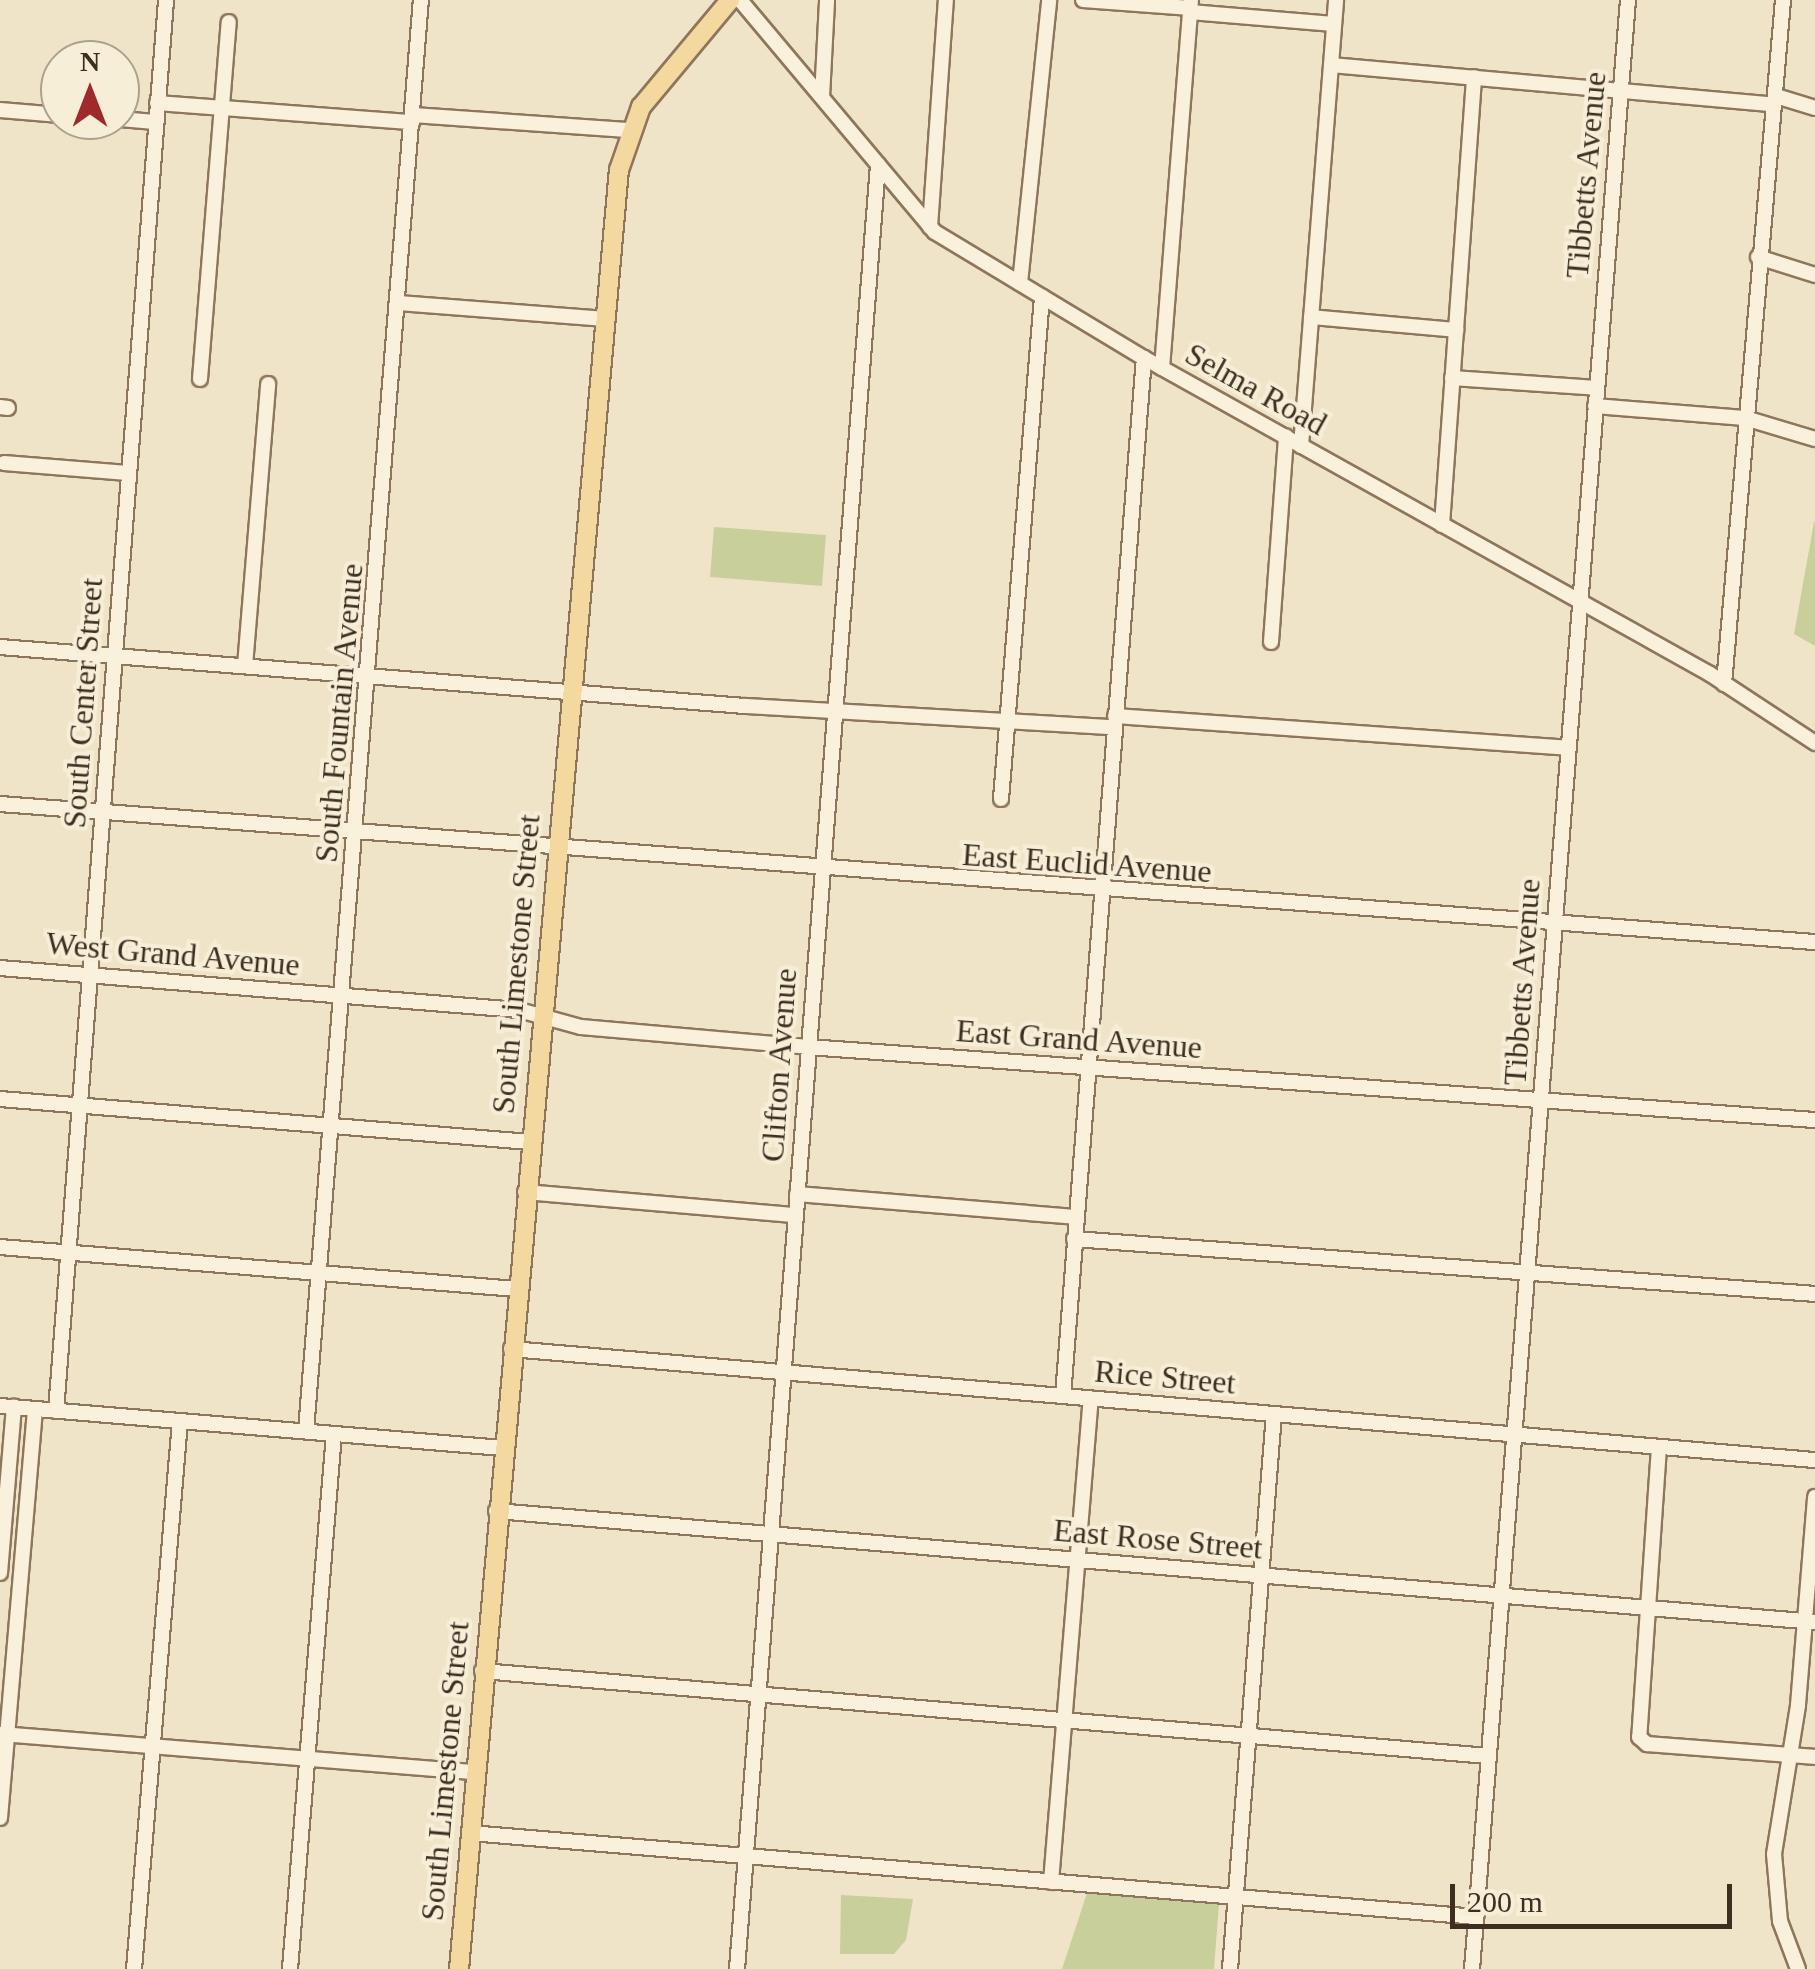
<!DOCTYPE html>
<style>
body{margin:0}
#map{position:relative;width:1815px;height:1969px;overflow:hidden;background:#f0e4c8;font-family:Georgia,serif}
div>[style]{position:absolute}
[style*='--x']{left:calc(var(--x)*1px);top:calc(var(--y)*1px);width:calc(var(--w)*1px);rotate:calc(var(--a)*1deg)}
.green>*{inset:0;background:#c9cf9b}
.roads{filter:drop-shadow(2px 0 #8d765c) drop-shadow(-2px 0 #8d765c) drop-shadow(0 2px #8d765c) drop-shadow(0 -2px #8d765c)}
.minor>*{height:14px;margin:-7px;padding:0 7px;transform-origin:7px;border-radius:7px;background:#faf1dc}
.major>*{height:18px;margin:-9px;padding:0 9px;transform-origin:9px;border-radius:9px;background:#f3d9a0}
span{translate:-50% -50%;white-space:nowrap;text-align:center;line-height:1.15;-webkit-text-stroke:8px #f7eed8;paint-order:stroke}
.street-label{font-size:32px;color:#3d2e20}
.north{position:absolute;left:40px;top:40px;width:100px;height:100px;box-sizing:border-box;background:#f7eed8;border:2px solid #ada18e;border-radius:50%;rotate:0deg;font-size:28px;font-weight:700;line-height:40px;text-align:center;color:#3d2e20}
.north::after{content:'';display:block;margin:auto;width:35px;height:45px;background:#9e2a2b;clip-path:polygon(50% 0,100% 100%,50% 72%,0 100%)}
.scale{position:absolute;left:1450px;top:1884px;width:282px;height:45px;box-sizing:border-box;border:5px solid #3d2e20;border-top:0;padding-left:12px;font-size:30px;line-height:35px;white-space:nowrap;color:#3d2e20;-webkit-text-stroke:8px #f7eed8;paint-order:stroke}
</style>
<div id="map">
<div class="green">
<div style="clip-path:polygon(1814px 522px,1815px 522px,1815px 646px,1794px 634px)"></div>
<div style="clip-path:polygon(714px 527px,826px 535px,822px 586px,710px 577px)"></div>
<div style="clip-path:polygon(1087px 1893px,1219px 1904px,1214px 1969px,1062px 1969px)"></div>
<div style="clip-path:polygon(841px 1895px,913px 1899px,906px 1940px,894px 1954px,840px 1954px)"></div>
</div>
<div class="roads">
<div class="minor">
<div style="--x:740;--y:0;--w:303;--a:50"></div>
<div style="--x:935;--y:232;--w:244;--a:31.1"></div>
<div style="--x:1144;--y:358;--w:648;--a:29.17"></div>
<div style="--x:1710;--y:674;--w:126;--a:33.3"></div>
<div style="--x:1083;--y:0;--w:108;--a:4.2"></div>
<div style="--x:1190;--y:12;--w:144;--a:4.8"></div>
<div style="--x:1331;--y:65;--w:443;--a:5.1"></div>
<div style="--x:1776;--y:96;--w:41;--a:17.1"></div>
<div style="--x:822;--y:97;--w:97;--a:-87"></div>
<div style="--x:157;--y:103;--w:256;--a:4.3"></div>
<div style="--x:0;--y:110;--w:60;--a:4.8"></div>
<div style="--x:413;--y:115;--w:218;--a:4"></div>
<div style="--x:120;--y:119;--w:35;--a:5"></div>
<div style="--x:930;--y:227;--w:228;--a:-86"></div>
<div style="--x:1758;--y:257;--w:60;--a:17.5"></div>
<div style="--x:1020;--y:283;--w:284;--a:-84.1"></div>
<div style="--x:399;--y:303;--w:207;--a:4.4"></div>
<div style="--x:1311;--y:317;--w:146;--a:5.1"></div>
<div style="--x:1162;--y:368;--w:369;--a:-85.5"></div>
<div style="--x:1452;--y:378;--w:145;--a:3.9"></div>
<div style="--x:200;--y:379;--w:358;--a:-85.4"></div>
<div style="--x:1595;--y:406;--w:150;--a:4.6"></div>
<div style="--x:1745;--y:418;--w:73;--a:16.7"></div>
<div style="--x:0;--y:407;--w:8;--a:7"></div>
<div style="--x:1301;--y:446;--w:447;--a:-85.5"></div>
<div style="--x:4;--y:463;--w:124;--a:4.6"></div>
<div style="--x:1442;--y:525;--w:449;--a:-85.9"></div>
<div style="--x:1271;--y:642;--w:206;--a:-85.8"></div>
<div style="--x:0;--y:647;--w:747;--a:4.53"></div>
<div style="--x:745;--y:706;--w:370;--a:3.3"></div>
<div style="--x:245;--y:666;--w:283;--a:-85.3"></div>
<div style="--x:1724;--y:684;--w:687;--a:-85.07"></div>
<div style="--x:1115;--y:716;--w:454;--a:4"></div>
<div style="--x:1001;--y:799;--w:504;--a:-85.33"></div>
<div style="--x:0;--y:804;--w:1820;--a:4.35"></div>
<div style="--x:0;--y:968;--w:521;--a:4.63"></div>
<div style="--x:519;--y:1010;--w:64;--a:15.3"></div>
<div style="--x:581;--y:1027;--w:228;--a:5"></div>
<div style="--x:808;--y:1047;--w:1010;--a:4.15"></div>
<div style="--x:0;--y:1099;--w:532;--a:4.64"></div>
<div style="--x:525;--y:1192;--w:272;--a:4.9"></div>
<div style="--x:797;--y:1194;--w:279;--a:4.7"></div>
<div style="--x:1074;--y:1239;--w:743;--a:4.24"></div>
<div style="--x:0;--y:1247;--w:518;--a:4.65"></div>
<div style="--x:511;--y:1349;--w:1309;--a:4.87"></div>
<div style="--x:1063;--y:1396;--w:1041;--a:-85.54"></div>
<div style="--x:0;--y:1406;--w:504;--a:4.78"></div>
<div style="--x:56;--y:1411;--w:1415;--a:-85.54"></div>
<div style="--x:306;--y:1431;--w:1436;--a:-85.41"></div>
<div style="--x:1659;--y:1447;--w:291;--a:93.9"></div>
<div style="--x:1639;--y:1737;--w:11;--a:41"></div>
<div style="--x:1647;--y:1744;--w:169;--a:4.4"></div>
<div style="--x:496;--y:1511;--w:1324;--a:4.81"></div>
<div style="--x:0;--y:1573;--w:167;--a:-85.2"></div>
<div style="--x:482;--y:1671;--w:1010;--a:4.83"></div>
<div style="--x:0;--y:1734;--w:476;--a:4.6"></div>
<div style="--x:0;--y:1818;--w:410;--a:-85.1"></div>
<div style="--x:470;--y:1833;--w:1010;--a:4.77"></div>
<div style="--x:1051;--y:1882;--w:485;--a:-85.3"></div>
<div style="--x:134;--y:1969;--w:550;--a:-85.2"></div>
<div style="--x:290;--y:1969;--w:537;--a:-85.3"></div>
<div style="--x:737;--y:1969;--w:1810;--a:-85.53"></div>
<div style="--x:1230;--y:1969;--w:557;--a:-85.47"></div>
<div style="--x:1472;--y:1969;--w:1975;--a:-85.47"></div>
<div style="--x:1798;--y:1969;--w:51;--a:-110.6"></div>
<div style="--x:1780;--y:1921;--w:67;--a:-95.1"></div>
<div style="--x:1774;--y:1854;--w:151;--a:-80.8"></div>
<div style="--x:1798;--y:1705;--w:209;--a:-85.3"></div>
</div>
<div class="major">
<div style="--x:459;--y:1969;--w:1806;--a:-84.92"></div>
<div style="--x:619;--y:170;--w:67;--a:-70.8"></div>
<div style="--x:641;--y:107;--w:139;--a:-50.2"></div>
</div>
</div>
<div class="street-label">
<span style="left:1586px;top:175px;rotate:-85deg">Tibbetts Avenue</span>
<span style="left:1256px;top:389px;rotate:29deg">Selma Road</span>
<span style="left:83px;top:703px;rotate:-86deg">South Center Street</span>
<span style="left:339px;top:713px;rotate:-85deg">South Fountain Avenue</span>
<span style="left:1087px;top:863px;rotate:4deg">East Euclid Avenue</span>
<span style="left:173px;top:954px;rotate:5deg">West Grand Avenue</span>
<span style="left:516px;top:964px;rotate:-85deg">South Limestone Street</span>
<span style="left:1522px;top:982px;rotate:-86deg">Tibbetts Avenue</span>
<span style="left:1079px;top:1039px;rotate:4deg">East Grand Avenue</span>
<span style="left:779px;top:1065px;rotate:-86deg">Clifton Avenue</span>
<span style="left:1165px;top:1377px;rotate:5deg">Rice Street</span>
<span style="left:1158px;top:1539px;rotate:5deg">East Rose Street</span>
<span style="left:445px;top:1771px;rotate:-85deg">South Limestone Street</span>
</div>
<div class="north">N</div>
<div class="scale">200 m</div>
</div>
